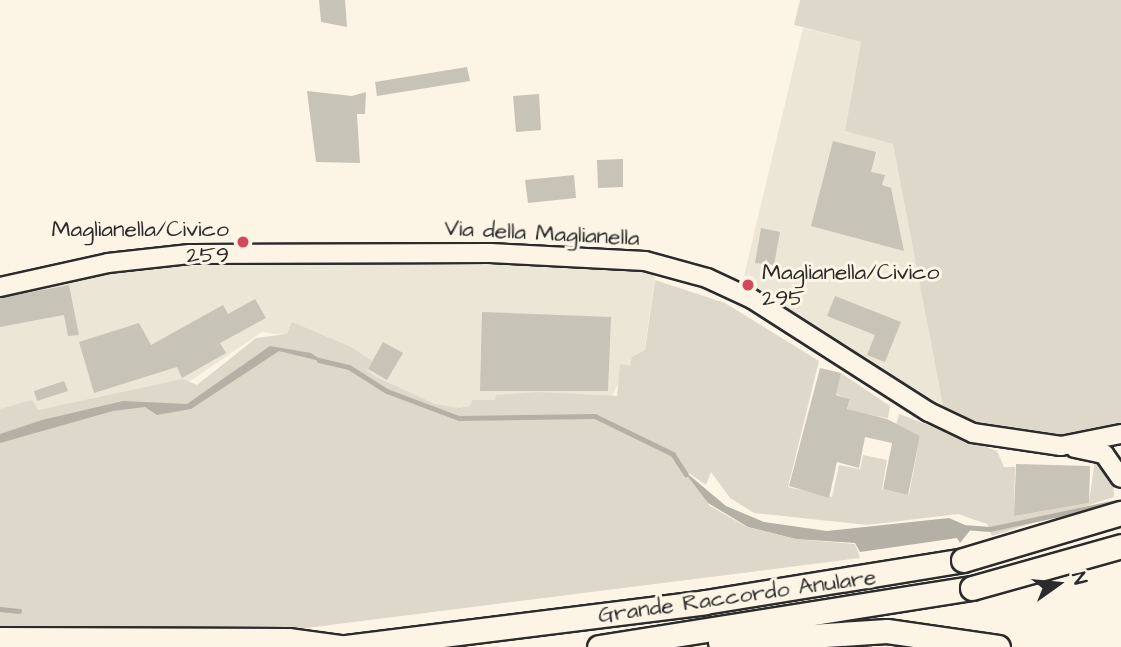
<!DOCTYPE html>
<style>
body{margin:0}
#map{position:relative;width:1121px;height:647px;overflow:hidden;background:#fcf5e5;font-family:"Architects Daughter",sans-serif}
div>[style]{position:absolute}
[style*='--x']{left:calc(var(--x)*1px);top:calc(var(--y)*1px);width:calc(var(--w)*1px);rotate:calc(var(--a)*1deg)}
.built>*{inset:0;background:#ece6d7}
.green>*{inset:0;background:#ded8ca}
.water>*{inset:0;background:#b4b0a5}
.stream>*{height:4.5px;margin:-2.25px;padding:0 2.25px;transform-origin:2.25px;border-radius:2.25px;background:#b4b0a5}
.building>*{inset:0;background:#c8c3b7}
.secondary-tunnel>*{height:18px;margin-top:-9px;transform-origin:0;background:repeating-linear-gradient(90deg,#d2cdc0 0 18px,transparent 0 27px)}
.roads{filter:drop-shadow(2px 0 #2b2b2b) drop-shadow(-2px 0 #2b2b2b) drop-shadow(0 2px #2b2b2b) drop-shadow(0 -2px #2b2b2b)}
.secondary>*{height:18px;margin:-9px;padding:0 9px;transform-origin:9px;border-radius:9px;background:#fcf5e5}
.highway>*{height:23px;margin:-11.5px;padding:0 11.5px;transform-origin:11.5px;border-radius:11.5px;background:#fcf5e5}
.bridges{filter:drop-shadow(2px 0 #2b2b2b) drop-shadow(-2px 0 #2b2b2b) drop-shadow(0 2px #2b2b2b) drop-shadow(0 -2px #2b2b2b)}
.highway-bridge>*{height:23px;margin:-11.5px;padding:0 11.5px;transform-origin:11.5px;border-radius:11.5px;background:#fcf5e5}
.dots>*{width:19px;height:19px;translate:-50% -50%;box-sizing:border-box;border:4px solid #fcf5e5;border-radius:50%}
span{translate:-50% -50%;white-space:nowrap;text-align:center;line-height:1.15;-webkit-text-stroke:6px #fcf5e5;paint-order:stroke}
.poi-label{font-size:23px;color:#2b2b2b}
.right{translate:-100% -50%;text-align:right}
.left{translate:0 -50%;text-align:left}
.street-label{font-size:23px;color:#2b2b2b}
.north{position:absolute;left:1023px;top:549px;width:70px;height:70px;-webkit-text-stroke:5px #fcf5e5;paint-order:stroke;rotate:75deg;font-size:19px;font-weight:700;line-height:28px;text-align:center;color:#2b2b2b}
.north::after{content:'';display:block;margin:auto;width:24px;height:32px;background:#2b2b2b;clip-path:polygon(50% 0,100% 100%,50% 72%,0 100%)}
</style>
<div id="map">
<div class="built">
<div style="clip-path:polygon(803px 28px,861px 42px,845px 131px,893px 143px,944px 409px,743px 280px)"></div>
<div style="clip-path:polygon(247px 263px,490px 263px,649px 272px,655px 277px,642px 367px,619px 382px,609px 402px,483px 403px,454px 410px,400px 392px,310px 339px,262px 332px,186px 384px,0 416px,0 296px,112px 270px)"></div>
</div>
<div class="green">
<div style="clip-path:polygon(800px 0,1121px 0,1121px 431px,1046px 445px,946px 421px,893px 144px,845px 131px,861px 42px,794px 25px)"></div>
<div style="clip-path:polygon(655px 280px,725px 303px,819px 361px,788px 487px,832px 497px,839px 465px,860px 469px,863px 455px,887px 460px,882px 489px,909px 495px,920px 436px,896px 425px,899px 414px,997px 451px,1004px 467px,1015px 467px,1014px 516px,1089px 503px,1095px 459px,1101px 459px,1113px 480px,1114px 497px,992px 536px,987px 524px,958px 514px,867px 525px,754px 513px,730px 498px,711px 472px,706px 485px,683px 469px,710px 506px,747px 527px,795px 539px,855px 544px,860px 558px,283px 631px,0 630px,0 409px,32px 400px,38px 410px,183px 379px,197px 385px,256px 338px,287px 334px,292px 322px,351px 347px,372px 361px,367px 370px,376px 377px,435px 404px,459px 408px,470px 406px,472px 400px,495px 400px,496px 395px,538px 392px,617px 396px,620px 364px,630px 366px,632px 357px,645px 350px)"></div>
<div style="clip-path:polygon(841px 373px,890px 406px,888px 418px,847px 411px,850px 399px,836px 394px)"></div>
</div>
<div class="water">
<div style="clip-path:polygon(270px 346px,311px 353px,324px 362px,279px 351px,191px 409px,157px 415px,145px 407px,113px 411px,0 443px,0 434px,42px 420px,123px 401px,187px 404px)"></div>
<div style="clip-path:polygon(683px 470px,726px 506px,764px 522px,827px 531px,949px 518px,972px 528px,960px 543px,957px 538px,860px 552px,855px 543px,796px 539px,748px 527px,708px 503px)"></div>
</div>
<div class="stream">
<div style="--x:319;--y:360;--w:31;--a:13"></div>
<div style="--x:349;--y:367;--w:45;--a:32.3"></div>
<div style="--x:387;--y:391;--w:77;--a:20.6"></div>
<div style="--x:459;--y:418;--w:136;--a:-0.8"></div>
<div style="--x:595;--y:416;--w:87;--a:26"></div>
<div style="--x:673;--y:454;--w:24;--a:57"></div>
<div style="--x:963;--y:527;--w:27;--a:4"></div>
<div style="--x:990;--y:529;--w:134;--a:-12.1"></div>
<div style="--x:0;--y:609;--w:19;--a:6"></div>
</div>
<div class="building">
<div style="clip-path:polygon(319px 0,345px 0,347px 27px,321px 22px)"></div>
<div style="clip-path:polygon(467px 67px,470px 81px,377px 96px,375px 82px)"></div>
<div style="clip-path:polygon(307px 91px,352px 96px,366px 92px,365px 114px,357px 114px,360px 163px,316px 162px)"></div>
<div style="clip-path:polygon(539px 94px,541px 130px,516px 132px,513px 96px)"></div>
<div style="clip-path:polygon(833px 141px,876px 152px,871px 172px,885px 175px,882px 185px,891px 188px,904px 251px,811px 226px)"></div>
<div style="clip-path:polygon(623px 159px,623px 187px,598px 188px,597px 160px)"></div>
<div style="clip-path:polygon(574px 175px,576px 198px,528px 203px,525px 180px)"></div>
<div style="clip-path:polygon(761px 228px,780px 232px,774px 265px,755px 263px)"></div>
<div style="clip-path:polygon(69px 285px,79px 335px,68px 336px,64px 315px,0 327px,0 298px)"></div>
<div style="clip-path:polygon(835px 296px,901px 322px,885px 362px,867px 355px,875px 335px,827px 316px)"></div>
<div style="clip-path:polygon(255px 299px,266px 318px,220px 343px,226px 353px,182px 378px,177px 367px,94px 393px,79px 342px,139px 323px,151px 345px,223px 305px,228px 314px)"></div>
<div style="clip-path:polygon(482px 312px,611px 317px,608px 391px,480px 391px)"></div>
<div style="clip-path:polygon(383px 342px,403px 353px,387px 380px,368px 369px)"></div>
<div style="clip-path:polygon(820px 368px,841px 373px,836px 395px,850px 399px,847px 409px,887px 419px,920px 436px,908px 495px,883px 489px,892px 443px,865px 437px,859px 468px,837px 462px,829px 498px,789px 486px)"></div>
<div style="clip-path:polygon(64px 381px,68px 391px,37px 401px,34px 391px)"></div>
<div style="clip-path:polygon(1016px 464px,1090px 466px,1089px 503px,1014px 516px)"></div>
</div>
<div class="secondary-tunnel">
<div style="--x:1121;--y:510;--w:50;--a:90"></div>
</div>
<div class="roads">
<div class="secondary">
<div style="--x:0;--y:287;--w:111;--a:-12.5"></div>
<div style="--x:108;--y:263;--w:82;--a:-6.3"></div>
<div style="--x:190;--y:254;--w:300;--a:-0.2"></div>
<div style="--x:490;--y:253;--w:155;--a:3"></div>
<div style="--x:645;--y:261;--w:64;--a:15.3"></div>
<div style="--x:707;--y:278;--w:50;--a:25"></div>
<div style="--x:752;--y:299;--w:210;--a:32.6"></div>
<div style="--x:929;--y:412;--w:49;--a:25.5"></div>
<div style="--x:973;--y:433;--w:89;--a:8.4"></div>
<div style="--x:1061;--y:446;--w:61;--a:-11.3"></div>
<div style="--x:1075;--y:448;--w:30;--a:12"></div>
<div style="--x:1104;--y:454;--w:29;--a:55"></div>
</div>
<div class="highway">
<div style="--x:0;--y:639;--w:288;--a:0.2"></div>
<div style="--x:288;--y:640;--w:52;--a:7.7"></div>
<div style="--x:720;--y:642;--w:167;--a:-3.8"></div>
<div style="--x:887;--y:631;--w:112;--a:8.2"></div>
<div style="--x:346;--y:647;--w:362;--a:-7.1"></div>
<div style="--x:705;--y:602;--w:261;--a:-9.2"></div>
<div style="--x:599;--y:647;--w:378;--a:-9"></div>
</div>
</div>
<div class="bridges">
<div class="highway-bridge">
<div style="--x:963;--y:560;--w:165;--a:-16.6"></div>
<div style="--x:972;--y:588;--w:155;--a:-15.7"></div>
</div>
</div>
<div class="dots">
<div style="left:243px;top:242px;background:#d1495b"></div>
<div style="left:748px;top:285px;background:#d1495b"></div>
</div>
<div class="poi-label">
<span class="right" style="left:229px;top:242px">Maglianella/Civico<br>259</span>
<span class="left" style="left:762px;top:285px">Maglianella/Civico<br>295</span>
</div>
<div class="street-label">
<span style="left:542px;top:233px;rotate:3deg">Via della Maglianella</span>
<span style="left:737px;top:596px;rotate:-8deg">Grande Raccordo Anulare</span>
</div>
<div class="north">N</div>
</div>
